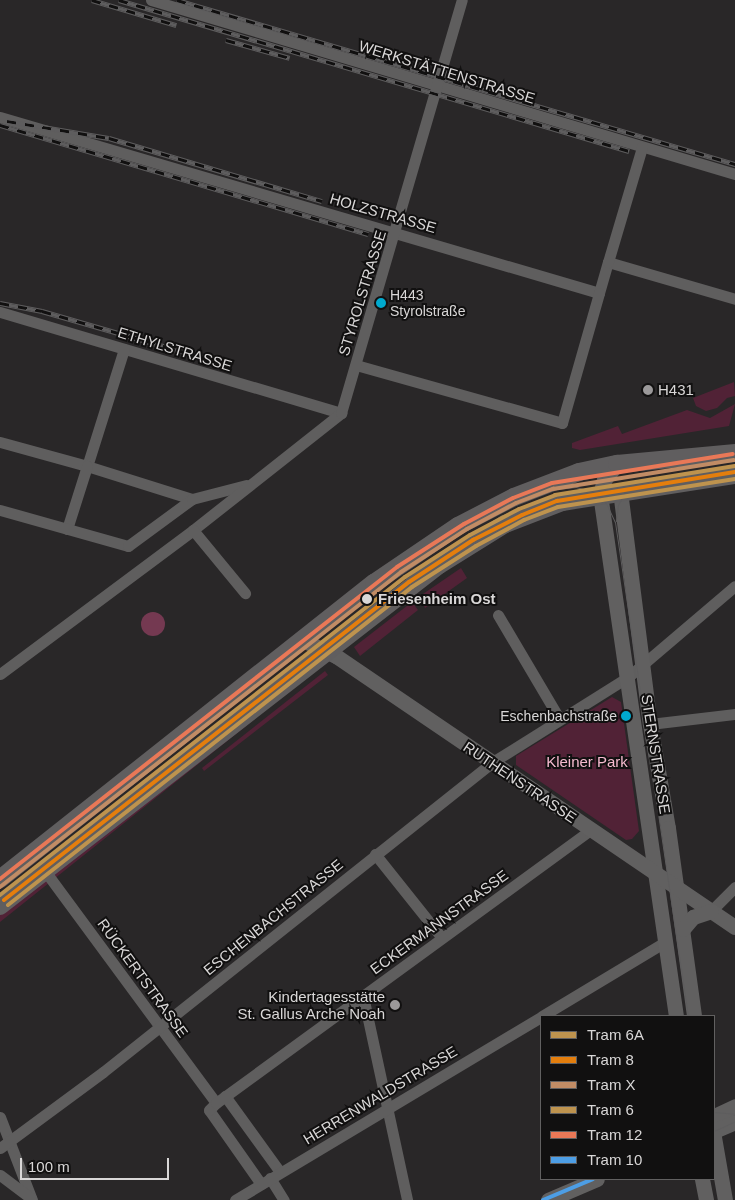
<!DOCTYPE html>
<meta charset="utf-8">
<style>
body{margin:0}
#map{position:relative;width:735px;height:1200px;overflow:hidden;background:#292728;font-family:Arial,sans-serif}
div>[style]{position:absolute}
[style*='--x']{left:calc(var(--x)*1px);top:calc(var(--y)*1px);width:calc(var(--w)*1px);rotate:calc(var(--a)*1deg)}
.green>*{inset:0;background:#512236}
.water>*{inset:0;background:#743951}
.round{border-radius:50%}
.street>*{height:11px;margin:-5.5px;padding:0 5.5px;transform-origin:5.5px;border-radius:5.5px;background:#5f5e5e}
.secondary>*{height:15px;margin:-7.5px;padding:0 7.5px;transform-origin:7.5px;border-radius:7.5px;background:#616060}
.primary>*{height:18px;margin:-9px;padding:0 9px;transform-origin:9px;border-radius:9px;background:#605e5f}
.tram>*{height:1px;margin:-0.5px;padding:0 0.5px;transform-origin:0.5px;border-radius:0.5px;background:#5e5d5e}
.rail>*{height:5px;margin-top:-2.5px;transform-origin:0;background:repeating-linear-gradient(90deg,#111010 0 9px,#5e5d5e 0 18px);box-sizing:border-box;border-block:1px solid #5e5d5e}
.tram-1>*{height:4px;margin:-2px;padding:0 2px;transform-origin:2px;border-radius:2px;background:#be934e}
.tram-2>*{height:4px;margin:-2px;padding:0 2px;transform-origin:2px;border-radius:2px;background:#e47e0d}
.tram-3>*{height:4px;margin:-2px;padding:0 2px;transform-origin:2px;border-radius:2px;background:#c18c65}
.tram-4>*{height:4px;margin:-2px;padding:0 2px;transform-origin:2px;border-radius:2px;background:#be934e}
.tram-5>*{height:4px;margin:-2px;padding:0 2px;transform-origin:2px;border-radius:2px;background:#e97857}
.tram-6>*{height:4px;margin:-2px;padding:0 2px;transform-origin:2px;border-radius:2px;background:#4d9ee5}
.dots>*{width:14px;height:14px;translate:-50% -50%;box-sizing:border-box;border:2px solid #111010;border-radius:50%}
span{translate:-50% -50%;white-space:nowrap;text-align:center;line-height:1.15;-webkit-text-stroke:4px #111010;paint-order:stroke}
.bus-label{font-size:14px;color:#d9d7d7}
.left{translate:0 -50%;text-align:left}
.right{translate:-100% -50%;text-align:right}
.street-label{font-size:15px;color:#d9d7d7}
.poi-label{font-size:15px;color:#d9d7d7}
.stop-label{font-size:15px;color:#d9d7d7;font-weight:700}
.park-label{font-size:15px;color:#f6bacf}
.legend{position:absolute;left:540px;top:1015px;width:175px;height:165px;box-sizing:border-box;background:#111010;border:1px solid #616060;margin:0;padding:6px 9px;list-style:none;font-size:15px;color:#d9d7d7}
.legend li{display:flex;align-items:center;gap:10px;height:25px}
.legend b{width:25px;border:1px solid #616060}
.scale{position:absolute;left:20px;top:1158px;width:149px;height:22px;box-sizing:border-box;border:2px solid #d9d7d7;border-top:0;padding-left:6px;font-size:15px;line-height:18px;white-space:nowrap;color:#d9d7d7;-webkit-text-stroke:4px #111010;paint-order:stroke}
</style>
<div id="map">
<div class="green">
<div style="clip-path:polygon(734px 382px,735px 396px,727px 398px,717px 408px,706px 411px,696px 406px,693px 398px)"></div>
<div style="clip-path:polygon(735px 404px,729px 426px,580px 450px,572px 448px,572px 443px,618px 426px,622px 434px,687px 410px,710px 418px)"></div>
<div style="clip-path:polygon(461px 568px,467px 578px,425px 608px,420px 596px)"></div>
<div style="clip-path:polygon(412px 602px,418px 610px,360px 656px,354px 647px)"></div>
<div style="clip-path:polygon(330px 659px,0 922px,0 913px)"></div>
<div style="clip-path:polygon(325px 671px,328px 675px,204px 771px,202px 768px)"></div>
<div style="clip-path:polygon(612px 697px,621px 702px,639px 831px,632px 839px,626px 840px,516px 765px,516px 756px)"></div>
</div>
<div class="water">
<div class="round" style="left:141px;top:612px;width:24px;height:24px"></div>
</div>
<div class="street">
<div style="--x:151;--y:0;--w:609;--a:16.59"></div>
<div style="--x:0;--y:117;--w:624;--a:16.37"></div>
<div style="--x:599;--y:293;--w:32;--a:-74"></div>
<div style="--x:608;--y:262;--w:132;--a:16.2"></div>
<div style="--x:608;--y:262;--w:120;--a:-73.5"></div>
<div style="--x:0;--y:312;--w:356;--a:16.5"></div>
<div style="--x:124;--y:349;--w:123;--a:107.5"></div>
<div style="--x:87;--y:466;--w:110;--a:17.4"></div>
<div style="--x:356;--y:365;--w:214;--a:15.7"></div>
<div style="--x:562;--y:423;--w:135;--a:-74.1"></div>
<div style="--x:0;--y:442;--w:90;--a:15.4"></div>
<div style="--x:87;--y:466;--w:66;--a:107.6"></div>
<div style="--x:0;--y:510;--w:133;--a:15.7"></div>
<div style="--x:128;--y:546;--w:79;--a:-36.3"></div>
<div style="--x:192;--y:499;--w:56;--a:-14.5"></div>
<div style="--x:193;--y:530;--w:189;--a:-38.3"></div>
<div style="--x:341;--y:413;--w:430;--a:-73.7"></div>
<div style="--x:498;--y:615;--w:120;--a:59.4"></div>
<div style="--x:0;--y:674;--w:241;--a:-36.7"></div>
<div style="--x:193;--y:530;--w:82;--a:50.5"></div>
<div style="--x:650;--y:724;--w:86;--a:-6.7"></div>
<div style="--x:375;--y:854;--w:107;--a:51.4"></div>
<div style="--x:45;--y:871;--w:288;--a:53.6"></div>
<div style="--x:711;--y:911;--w:34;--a:-45"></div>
<div style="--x:363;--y:996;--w:209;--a:77.8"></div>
<div style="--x:542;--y:1016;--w:144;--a:-31"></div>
<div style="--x:225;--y:1096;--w:94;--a:54.1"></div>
<div style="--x:0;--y:1117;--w:89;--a:68.9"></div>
<div style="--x:0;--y:1148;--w:128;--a:-36.4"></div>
<div style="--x:103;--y:1072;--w:496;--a:-38.5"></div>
<div style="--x:491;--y:763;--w:162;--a:-32.1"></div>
<div style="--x:628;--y:677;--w:140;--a:-40.4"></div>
<div style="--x:0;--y:1175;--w:39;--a:37"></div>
<div style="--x:270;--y:1178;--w:26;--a:58"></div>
<div style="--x:261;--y:1184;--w:90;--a:-125.1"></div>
<div style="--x:209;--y:1110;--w:10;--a:-45"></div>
<div style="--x:216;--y:1103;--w:464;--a:-36.1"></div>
<div style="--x:235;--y:1200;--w:357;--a:-30.9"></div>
</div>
<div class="secondary">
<div style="--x:617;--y:464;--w:21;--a:129"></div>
<div style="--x:604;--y:480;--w:15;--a:106"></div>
<div style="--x:600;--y:494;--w:528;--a:81.72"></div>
<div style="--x:620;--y:491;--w:235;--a:82.7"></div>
<div style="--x:650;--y:724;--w:106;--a:80.2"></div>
<div style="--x:668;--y:828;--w:190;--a:82.1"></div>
<div style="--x:303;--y:640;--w:37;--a:26"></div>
<div style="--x:336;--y:656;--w:482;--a:34.2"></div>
<div style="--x:683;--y:929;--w:16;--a:-50"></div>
<div style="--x:693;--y:917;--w:19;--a:-18"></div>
<div style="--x:714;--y:1116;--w:23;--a:-25"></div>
<div style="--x:714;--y:1131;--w:23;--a:-23"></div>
<div style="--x:714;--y:1137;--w:64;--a:80.1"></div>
<div style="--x:702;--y:1179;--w:21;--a:79"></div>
<div style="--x:548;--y:1200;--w:53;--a:-23.2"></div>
</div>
<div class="primary">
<div style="--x:0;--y:879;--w:477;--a:-38.4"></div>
<div style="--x:374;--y:583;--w:102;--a:-34.2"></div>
<div style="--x:458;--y:526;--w:63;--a:-27.4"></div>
<div style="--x:514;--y:497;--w:70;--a:-21"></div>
<div style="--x:579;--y:472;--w:39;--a:-12"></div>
<div style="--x:617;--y:464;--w:119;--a:-5.3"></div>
<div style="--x:0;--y:906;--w:556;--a:-37.84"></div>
<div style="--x:439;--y:565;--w:78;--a:-31.8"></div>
<div style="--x:505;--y:524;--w:61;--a:-21.1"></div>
<div style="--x:562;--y:502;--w:175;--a:-8.9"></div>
</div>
<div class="tram">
<div style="--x:557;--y:489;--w:19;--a:-6"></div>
<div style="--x:576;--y:487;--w:18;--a:16"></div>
<div style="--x:593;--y:492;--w:17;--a:40"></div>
<div style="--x:606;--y:503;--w:21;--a:65"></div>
<div style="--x:615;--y:522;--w:499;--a:81.6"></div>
<div style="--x:616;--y:521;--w:16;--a:-83"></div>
<div style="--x:618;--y:505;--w:15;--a:-62"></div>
<div style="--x:625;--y:492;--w:16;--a:-38"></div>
<div style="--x:638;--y:482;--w:19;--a:-16"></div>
<div style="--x:714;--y:1112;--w:21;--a:5"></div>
<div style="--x:714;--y:1131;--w:23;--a:-25"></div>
</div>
<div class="rail">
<div style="--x:92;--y:0;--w:88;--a:16.6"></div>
<div style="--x:119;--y:0;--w:532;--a:16.49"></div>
<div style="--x:177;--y:0;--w:582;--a:16.38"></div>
<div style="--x:226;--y:40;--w:66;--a:15.7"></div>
<div style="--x:7;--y:121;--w:103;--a:9.5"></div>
<div style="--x:109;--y:138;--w:222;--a:16.5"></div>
<div style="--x:0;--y:125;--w:384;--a:16.5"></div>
<div style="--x:0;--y:303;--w:43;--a:10.8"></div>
<div style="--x:42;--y:311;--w:180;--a:16.1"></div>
</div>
<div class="tram-1">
<div style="--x:0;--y:895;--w:515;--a:-38.14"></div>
<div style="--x:405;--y:577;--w:77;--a:-32.9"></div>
<div style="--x:470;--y:535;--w:55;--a:-28"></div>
<div style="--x:519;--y:509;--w:39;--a:-21"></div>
<div style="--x:555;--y:495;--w:182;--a:-9.2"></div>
</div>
<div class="tram-2">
<div style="--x:4;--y:900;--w:515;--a:-38.14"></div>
<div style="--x:409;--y:582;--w:77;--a:-33.3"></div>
<div style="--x:473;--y:540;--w:55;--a:-27"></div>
<div style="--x:522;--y:515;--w:38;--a:-22"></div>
<div style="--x:557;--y:501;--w:180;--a:-9.3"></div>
</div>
<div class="tram-3">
<div style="--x:0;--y:887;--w:510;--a:-38.15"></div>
<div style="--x:401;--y:572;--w:79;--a:-33.1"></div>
<div style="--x:467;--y:529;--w:55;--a:-28"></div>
<div style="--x:516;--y:503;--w:40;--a:-21"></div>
<div style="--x:553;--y:489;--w:183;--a:-9.1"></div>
</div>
<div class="tram-4">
<div style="--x:8;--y:905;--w:514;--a:-38.21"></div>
<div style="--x:412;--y:587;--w:76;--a:-32.6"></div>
<div style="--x:476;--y:546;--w:55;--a:-28.4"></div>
<div style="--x:524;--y:520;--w:36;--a:-21"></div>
<div style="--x:558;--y:507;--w:179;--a:-9"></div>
</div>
<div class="tram-5">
<div style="--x:0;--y:879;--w:505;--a:-38.16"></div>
<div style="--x:397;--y:567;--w:80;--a:-32.7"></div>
<div style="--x:464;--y:524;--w:55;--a:-28"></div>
<div style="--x:513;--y:498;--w:42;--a:-21"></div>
<div style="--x:552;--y:483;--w:183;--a:-9.1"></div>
</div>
<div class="tram-6">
<div style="--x:543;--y:1200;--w:54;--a:-22.8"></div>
</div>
<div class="dots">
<div style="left:381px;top:303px;background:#00a9ce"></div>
<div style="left:648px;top:390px;background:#9b999a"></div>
<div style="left:367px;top:599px;background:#d9d7d7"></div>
<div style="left:626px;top:716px;background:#00a9ce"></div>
<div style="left:395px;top:1005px;background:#9b999a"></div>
</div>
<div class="bus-label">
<span class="left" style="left:390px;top:303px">H443<br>Styrolstraße</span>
<span class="right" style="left:617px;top:716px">Eschenbachstraße</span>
</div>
<div class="street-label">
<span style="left:447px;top:72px;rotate:17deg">WERKSTÄTTENSTRASSE</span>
<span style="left:383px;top:213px;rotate:16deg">HOLZSTRASSE</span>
<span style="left:362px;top:293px;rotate:-73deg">STYROLSTRASSE</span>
<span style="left:175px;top:349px;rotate:17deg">ETHYLSTRASSE</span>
<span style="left:656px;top:754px;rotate:81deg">STERNSTRASSE</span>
<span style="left:520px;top:782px;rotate:34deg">RUTHENSTRASSE</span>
<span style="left:273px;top:917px;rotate:-39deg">ESCHENBACHSTRASSE</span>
<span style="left:439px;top:922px;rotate:-36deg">ECKERMANNSTRASSE</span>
<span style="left:143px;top:978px;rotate:54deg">RÜCKERTSTRASSE</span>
<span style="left:380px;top:1095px;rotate:-31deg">HERRENWALDSTRASSE</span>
</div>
<div class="poi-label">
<span class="left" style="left:658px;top:390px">H431</span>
<span class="right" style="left:385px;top:1005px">Kindertagesstätte<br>St. Gallus Arche Noah</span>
</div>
<div class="stop-label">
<span class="left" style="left:378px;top:599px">Friesenheim Ost</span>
</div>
<div class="park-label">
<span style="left:587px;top:762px">Kleiner Park</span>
</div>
<ul class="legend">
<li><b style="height:6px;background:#be934e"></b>Tram 6A</li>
<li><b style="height:6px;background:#e47e0d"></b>Tram 8</li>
<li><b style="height:6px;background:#c18c65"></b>Tram X</li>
<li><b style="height:6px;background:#be934e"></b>Tram 6</li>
<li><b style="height:6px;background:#e97857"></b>Tram 12</li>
<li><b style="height:6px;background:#4d9ee5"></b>Tram 10</li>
</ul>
<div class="scale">100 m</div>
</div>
